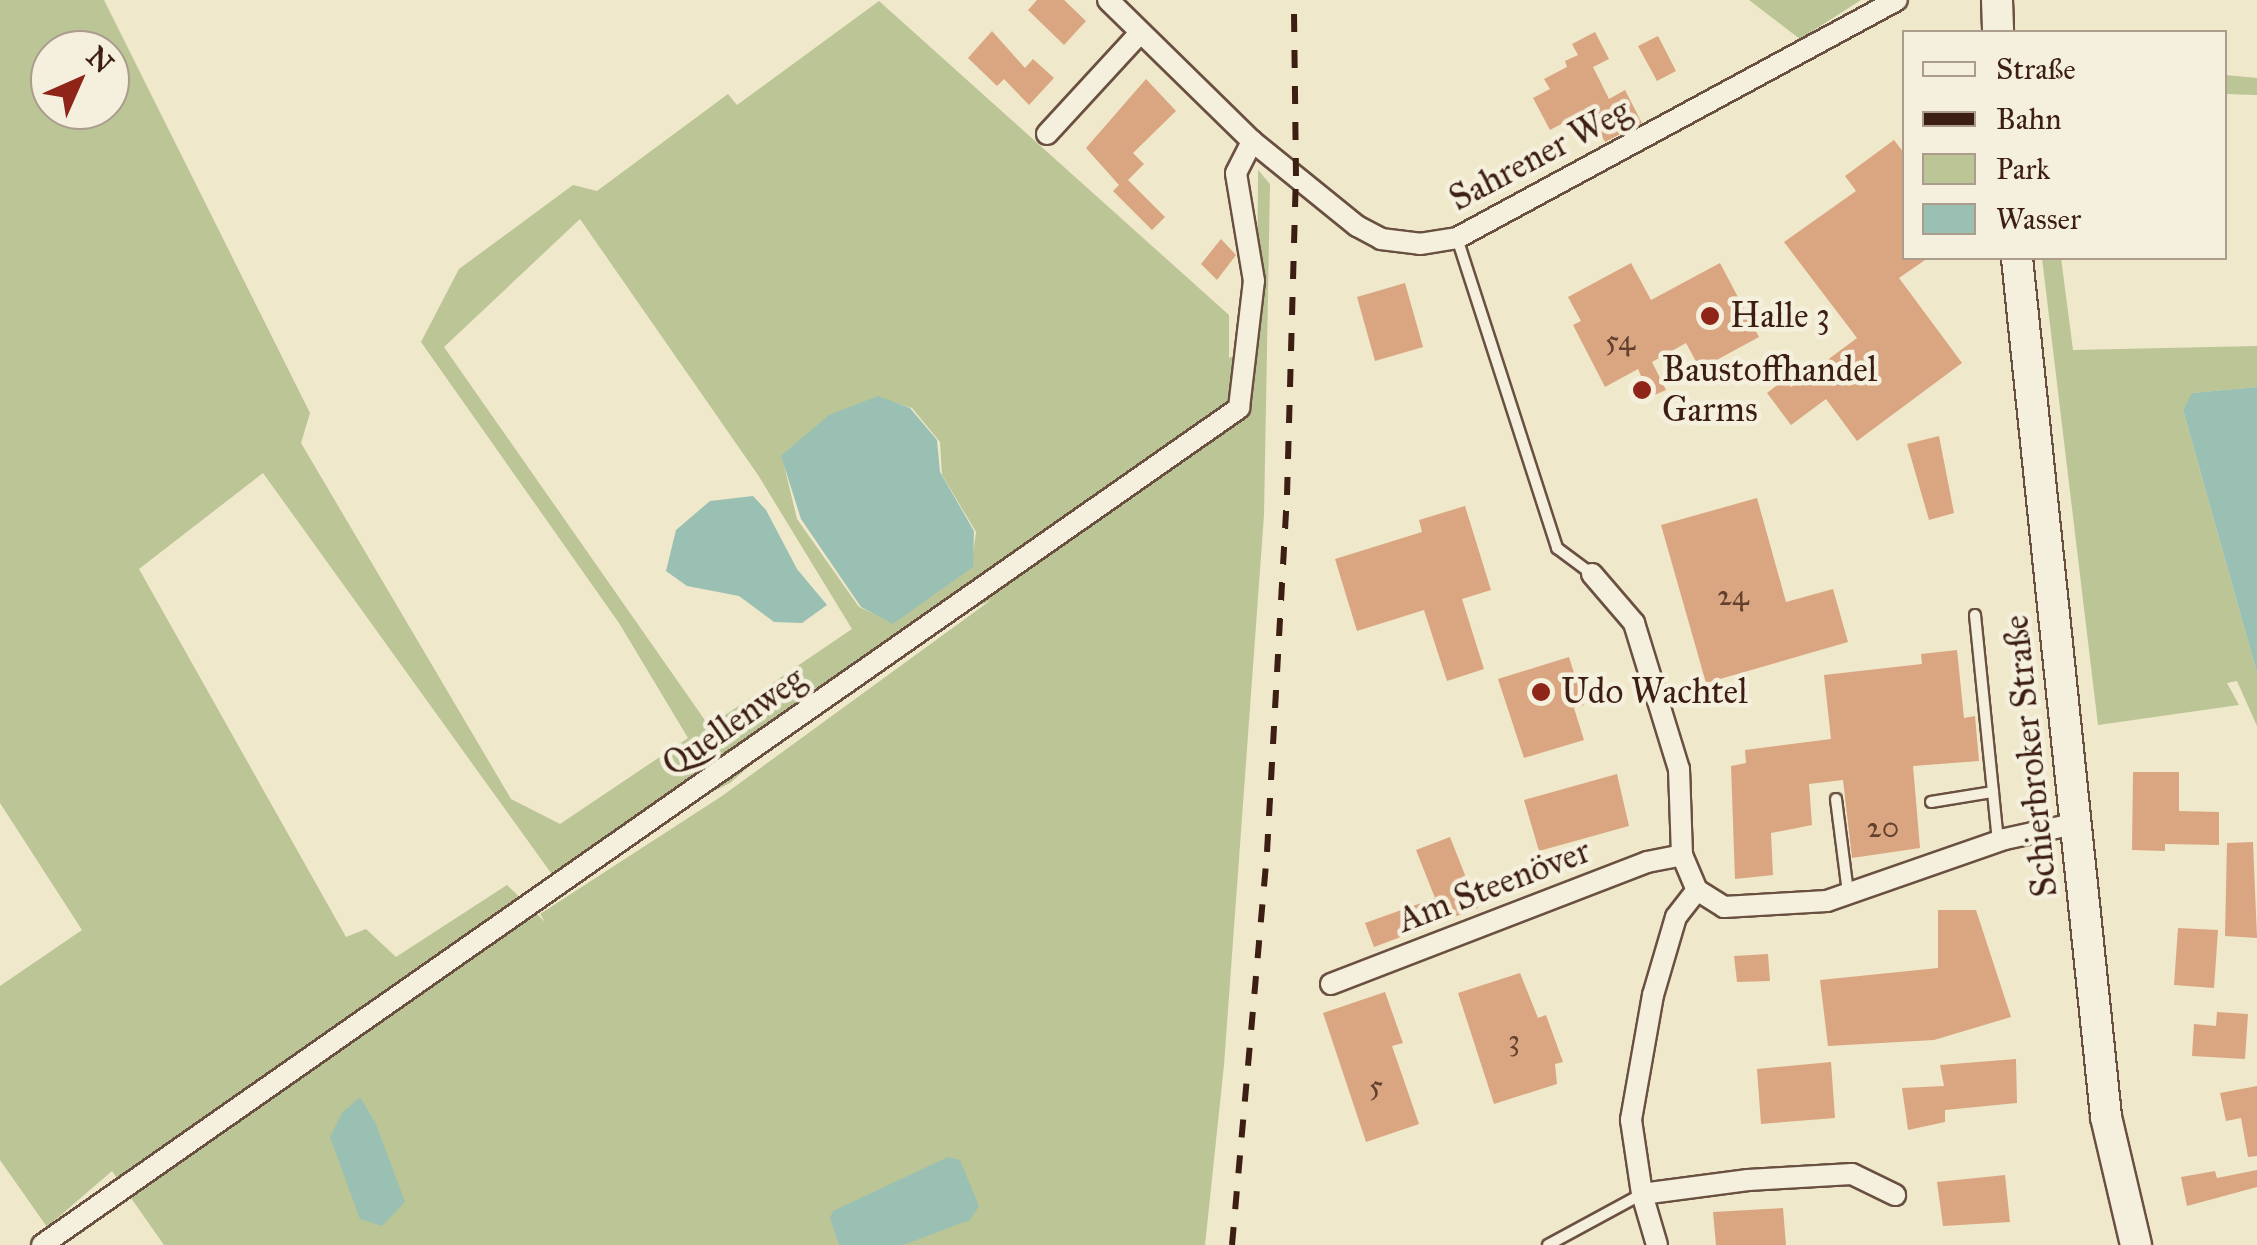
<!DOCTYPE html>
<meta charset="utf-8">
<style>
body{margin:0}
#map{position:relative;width:2257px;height:1245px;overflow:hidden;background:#f0e8ca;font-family:"IM FELL Great Primer",serif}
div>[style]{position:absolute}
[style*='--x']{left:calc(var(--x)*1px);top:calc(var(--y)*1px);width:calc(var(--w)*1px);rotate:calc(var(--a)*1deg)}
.green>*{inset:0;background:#bbc596}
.water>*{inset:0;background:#9ac0b3}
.building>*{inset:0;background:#d9a681}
.roads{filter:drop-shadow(2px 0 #6a5041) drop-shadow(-2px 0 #6a5041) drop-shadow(0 2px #6a5041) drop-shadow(0 -2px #6a5041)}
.lane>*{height:10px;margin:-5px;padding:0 5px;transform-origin:5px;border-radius:5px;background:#f5f0dd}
.street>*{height:20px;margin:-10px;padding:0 10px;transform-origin:10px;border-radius:10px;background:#f5f0dd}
.secondary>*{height:30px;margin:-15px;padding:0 15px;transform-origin:15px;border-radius:15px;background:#f5f0dd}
.rail>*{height:6px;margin-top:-3px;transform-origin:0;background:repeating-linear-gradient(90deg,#3d1e13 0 18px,transparent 0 36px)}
.dots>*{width:28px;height:28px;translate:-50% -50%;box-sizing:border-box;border:5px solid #f5f0dd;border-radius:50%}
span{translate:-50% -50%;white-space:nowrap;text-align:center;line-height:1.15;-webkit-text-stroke:9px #f5f0dd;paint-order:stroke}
.number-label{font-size:30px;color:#64402e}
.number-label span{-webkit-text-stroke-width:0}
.street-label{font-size:35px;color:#3d1e13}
.poi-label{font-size:35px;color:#3d1e13}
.left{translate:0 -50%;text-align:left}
.legend{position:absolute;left:1902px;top:30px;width:325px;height:230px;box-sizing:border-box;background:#f5f0dd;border:2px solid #ab9c8c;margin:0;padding:12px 18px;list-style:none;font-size:30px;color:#3d1e13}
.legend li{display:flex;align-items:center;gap:20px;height:50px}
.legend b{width:50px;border:2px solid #ab9c8c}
.north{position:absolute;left:30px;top:30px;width:100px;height:100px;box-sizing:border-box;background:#f5f0dd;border:2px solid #ab9c8c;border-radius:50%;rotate:45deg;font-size:28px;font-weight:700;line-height:40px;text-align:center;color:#3d1e13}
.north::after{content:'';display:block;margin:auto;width:35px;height:45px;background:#8f2418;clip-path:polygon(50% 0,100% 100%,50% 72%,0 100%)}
</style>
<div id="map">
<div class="green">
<div style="clip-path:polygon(evenodd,0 0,104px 0,310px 413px,301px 443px,511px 799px,560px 824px,688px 738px,619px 623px,421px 342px,459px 269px,573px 185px,597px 191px,728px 94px,737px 105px,879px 1px,1229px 315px,1229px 358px,1257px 346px,1258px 170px,1270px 184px,1264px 515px,1224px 1065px,1205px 1245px,164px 1245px,112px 1171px,47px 1227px,0 1160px,0 986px,82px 930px,0 803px,0 0,50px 50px,110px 50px,110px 110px,50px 110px,50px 50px,0 0,580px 219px,758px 475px,852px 629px,709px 726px,444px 347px,580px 219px,0 0,876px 397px,912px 408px,940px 442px,942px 475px,976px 532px,971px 567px,894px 623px,859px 607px,797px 519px,782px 457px,876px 397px,0 0,263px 473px,551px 873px,730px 783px,874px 657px,991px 600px,722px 796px,540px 914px,545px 922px,507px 885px,396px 957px,366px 929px,346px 937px,139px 569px,263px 473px)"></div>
<div style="clip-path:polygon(1749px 0,1861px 0,1800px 39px)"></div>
<div style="clip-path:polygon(2225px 75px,2257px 78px,2257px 95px,2225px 94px)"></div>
<div style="clip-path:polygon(2042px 258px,2061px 258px,2073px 350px,2257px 346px,2257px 387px,2193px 393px,2183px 410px,2257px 673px,2257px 726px,2237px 681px,2227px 683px,2239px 705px,2098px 725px)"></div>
</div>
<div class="water">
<div style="clip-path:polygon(2257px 387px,2257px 673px,2183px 410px,2192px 393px)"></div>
<div style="clip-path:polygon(878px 396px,910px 408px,937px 440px,940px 472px,974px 531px,973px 567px,893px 624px,861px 607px,801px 519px,781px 456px,829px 415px)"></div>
<div style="clip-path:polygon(753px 496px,766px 510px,797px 569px,827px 605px,802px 623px,774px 622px,739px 596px,687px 586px,666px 571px,676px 530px,710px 501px)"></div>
<div style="clip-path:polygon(360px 1097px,376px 1124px,405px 1202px,382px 1226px,360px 1219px,330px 1137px,342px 1113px)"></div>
<div style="clip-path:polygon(948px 1157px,960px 1160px,979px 1206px,970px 1220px,903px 1245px,839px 1245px,830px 1218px,833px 1211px)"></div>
</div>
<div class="building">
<div style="clip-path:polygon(1037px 0,1064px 0,1086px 21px,1064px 45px,1028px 10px)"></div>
<div style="clip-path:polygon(992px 31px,1025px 68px,1033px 59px,1054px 78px,1029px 105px,1004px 79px,997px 86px,968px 58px)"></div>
<div style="clip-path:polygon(1595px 32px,1609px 59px,1593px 67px,1609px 99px,1625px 90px,1642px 123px,1605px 142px,1588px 110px,1550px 130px,1533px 98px,1550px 89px,1544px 79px,1567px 67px,1565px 61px,1578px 55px,1572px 44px)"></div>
<div style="clip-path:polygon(1658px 36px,1676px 71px,1657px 81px,1638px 46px)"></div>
<div style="clip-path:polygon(1146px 79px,1176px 111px,1133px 153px,1144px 164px,1128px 180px,1165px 217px,1152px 230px,1113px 191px,1119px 185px,1086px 148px)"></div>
<div style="clip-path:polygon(1894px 140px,1904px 153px,1904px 258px,1928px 258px,1899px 278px,1962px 363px,1857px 441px,1826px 399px,1791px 425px,1767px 393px,1785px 379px,1791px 387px,1857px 338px,1784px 242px,1856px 191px,1845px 176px)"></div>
<div style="clip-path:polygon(1221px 239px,1236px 255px,1217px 280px,1201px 264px)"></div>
<div style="clip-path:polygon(1631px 263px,1651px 300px,1720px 263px,1759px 337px,1700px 369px,1686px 343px,1652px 362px,1666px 390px,1650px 397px,1638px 369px,1605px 387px,1573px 325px,1581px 321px,1568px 297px)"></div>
<div style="clip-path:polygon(1405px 283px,1423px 347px,1375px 361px,1357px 297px)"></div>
<div style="clip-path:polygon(1939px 436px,1954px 513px,1929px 520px,1907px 444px)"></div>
<div style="clip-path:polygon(1757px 498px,1786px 602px,1833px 589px,1848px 642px,1706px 683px,1661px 525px)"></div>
<div style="clip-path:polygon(1465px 506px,1491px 590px,1462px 599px,1484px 669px,1447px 681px,1424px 610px,1357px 631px,1335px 559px,1422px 532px,1419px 520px)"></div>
<div style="clip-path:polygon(1957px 650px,1964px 718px,1975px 716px,1979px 761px,1913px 766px,1920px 848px,1852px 858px,1843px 780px,1809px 784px,1812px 825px,1771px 833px,1773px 875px,1735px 879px,1731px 766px,1746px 763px,1745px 750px,1831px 739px,1824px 675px,1922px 664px,1921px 654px)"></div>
<div style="clip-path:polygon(1569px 657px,1584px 705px,1574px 708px,1584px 740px,1524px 758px,1498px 679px)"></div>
<div style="clip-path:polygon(2133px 772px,2179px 772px,2179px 811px,2219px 812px,2219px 845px,2165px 844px,2165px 851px,2132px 850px)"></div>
<div style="clip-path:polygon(1617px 774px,1629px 826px,1539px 851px,1524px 800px)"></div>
<div style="clip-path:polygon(1450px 837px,1478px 908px,1374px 947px,1365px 923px,1435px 898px,1416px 850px)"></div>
<div style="clip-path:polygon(2253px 842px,2257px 938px,2225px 936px,2227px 843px)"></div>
<div style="clip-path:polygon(1938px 910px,1976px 910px,2011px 1017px,1934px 1040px,1828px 1046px,1820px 980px,1938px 968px)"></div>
<div style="clip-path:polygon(2178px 928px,2218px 930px,2214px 988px,2174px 985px)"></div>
<div style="clip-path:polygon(1768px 954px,1770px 981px,1737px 982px,1734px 956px)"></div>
<div style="clip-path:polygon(1520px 973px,1538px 1018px,1546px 1015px,1563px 1062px,1555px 1064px,1557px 1084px,1494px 1104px,1458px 993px)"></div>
<div style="clip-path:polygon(1385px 992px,1403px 1043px,1392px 1046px,1419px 1124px,1366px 1142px,1323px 1013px)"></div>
<div style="clip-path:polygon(2217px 1012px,2248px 1014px,2245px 1059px,2192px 1056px,2194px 1024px,2216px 1026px)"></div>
<div style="clip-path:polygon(2016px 1059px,2017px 1103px,1945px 1110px,1945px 1122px,1908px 1130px,1902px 1088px,1944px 1086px,1940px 1065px)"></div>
<div style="clip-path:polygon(1831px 1062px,1835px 1118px,1761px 1124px,1757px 1069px)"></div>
<div style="clip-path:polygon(2257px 1086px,2257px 1156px,2248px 1157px,2241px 1118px,2226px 1121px,2220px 1093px)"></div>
<div style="clip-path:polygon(2257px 1170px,2257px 1187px,2187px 1206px,2181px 1177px,2215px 1171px,2217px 1178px)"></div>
<div style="clip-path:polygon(2005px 1175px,2010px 1222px,1943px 1226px,1937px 1182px)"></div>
<div style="clip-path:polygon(1783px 1208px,1786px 1245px,1716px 1245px,1713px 1212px)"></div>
</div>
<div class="roads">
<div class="lane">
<div style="--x:1457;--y:238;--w:326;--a:72.1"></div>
<div style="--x:1557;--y:548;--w:44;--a:36.6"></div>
<div style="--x:1975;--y:615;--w:227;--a:84.2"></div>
<div style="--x:1836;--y:799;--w:95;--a:82.7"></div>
<div style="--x:1931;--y:802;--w:63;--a:-9.2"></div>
<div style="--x:1548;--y:1245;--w:107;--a:-28.5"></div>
</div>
<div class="street">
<div style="--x:1108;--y:0;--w:202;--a:44.4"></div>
<div style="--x:1252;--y:141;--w:135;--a:39"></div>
<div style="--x:1357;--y:226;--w:27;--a:28"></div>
<div style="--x:1381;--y:239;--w:39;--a:7"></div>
<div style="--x:1420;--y:244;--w:37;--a:-9"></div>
<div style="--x:1457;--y:238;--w:500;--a:-28.41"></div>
<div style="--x:1047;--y:134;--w:137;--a:-47.4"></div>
<div style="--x:1592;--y:574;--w:65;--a:49.4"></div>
<div style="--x:1634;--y:623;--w:153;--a:72.9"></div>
<div style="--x:1679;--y:769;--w:86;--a:88"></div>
<div style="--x:1682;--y:855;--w:38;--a:67"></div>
<div style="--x:1697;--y:890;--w:34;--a:128"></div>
<div style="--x:1676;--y:917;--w:81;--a:106.4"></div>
<div style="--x:1653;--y:995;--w:127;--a:100"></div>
<div style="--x:1631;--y:1120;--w:75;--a:81.5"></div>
<div style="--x:1642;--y:1194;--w:53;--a:73.6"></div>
<div style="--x:1697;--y:890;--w:32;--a:32"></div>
<div style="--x:1724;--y:907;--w:103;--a:-3.3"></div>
<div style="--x:1827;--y:901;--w:188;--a:-19.2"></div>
<div style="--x:2005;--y:839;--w:71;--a:-12.3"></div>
<div style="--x:1331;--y:984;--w:339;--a:-21.1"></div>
<div style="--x:1647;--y:862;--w:36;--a:-11"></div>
<div style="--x:1642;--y:1194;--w:107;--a:-7.5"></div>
<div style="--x:1748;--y:1180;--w:104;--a:-3.3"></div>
<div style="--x:1852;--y:1174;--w:48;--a:26"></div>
<div style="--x:42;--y:1245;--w:1461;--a:-34.96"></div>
<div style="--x:1239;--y:408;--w:128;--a:-83.3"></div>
<div style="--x:1254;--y:281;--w:109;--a:-99.5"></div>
<div style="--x:1236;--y:173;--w:36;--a:-63"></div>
</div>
<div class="secondary">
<div style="--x:1997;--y:0;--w:32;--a:88"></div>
<div style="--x:2017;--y:258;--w:864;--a:84.08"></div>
<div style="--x:2106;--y:1117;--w:131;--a:76.8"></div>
</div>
</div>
<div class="rail">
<div style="--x:1232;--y:1245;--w:395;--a:-84.9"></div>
<div style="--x:1267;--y:852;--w:358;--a:-86.8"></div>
<div style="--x:1287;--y:495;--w:319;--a:-88.4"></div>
<div style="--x:1296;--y:176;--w:176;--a:-90.7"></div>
</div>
<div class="dots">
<div style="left:1710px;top:316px;background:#8f2418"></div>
<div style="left:1642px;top:390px;background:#8f2418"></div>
<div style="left:1541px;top:692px;background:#8f2418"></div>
</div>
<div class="number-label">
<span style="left:1620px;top:340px">54</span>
<span style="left:1733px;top:595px">24</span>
<span style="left:1883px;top:827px">20</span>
<span style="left:1514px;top:1040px">3</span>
<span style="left:1376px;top:1085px">5</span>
</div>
<div class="street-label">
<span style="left:1540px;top:155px;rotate:-28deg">Sahrener Weg</span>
<span style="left:734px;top:722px;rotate:-35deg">Quellenweg</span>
<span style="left:2031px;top:756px;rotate:-96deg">Schierbroker Straße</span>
<span style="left:1494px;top:886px;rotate:-21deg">Am Steenöver</span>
</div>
<div class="poi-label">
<span class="left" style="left:1730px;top:316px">Halle 3</span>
<span class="left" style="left:1662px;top:390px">Baustoffhandel<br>Garms</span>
<span class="left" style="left:1561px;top:692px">Udo Wachtel</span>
</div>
<ul class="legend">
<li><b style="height:12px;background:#f5f0dd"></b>Straße</li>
<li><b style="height:12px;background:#3d1e13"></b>Bahn</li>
<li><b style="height:28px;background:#bbc596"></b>Park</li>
<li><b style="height:28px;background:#9ac0b3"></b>Wasser</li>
</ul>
<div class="north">N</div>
</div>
